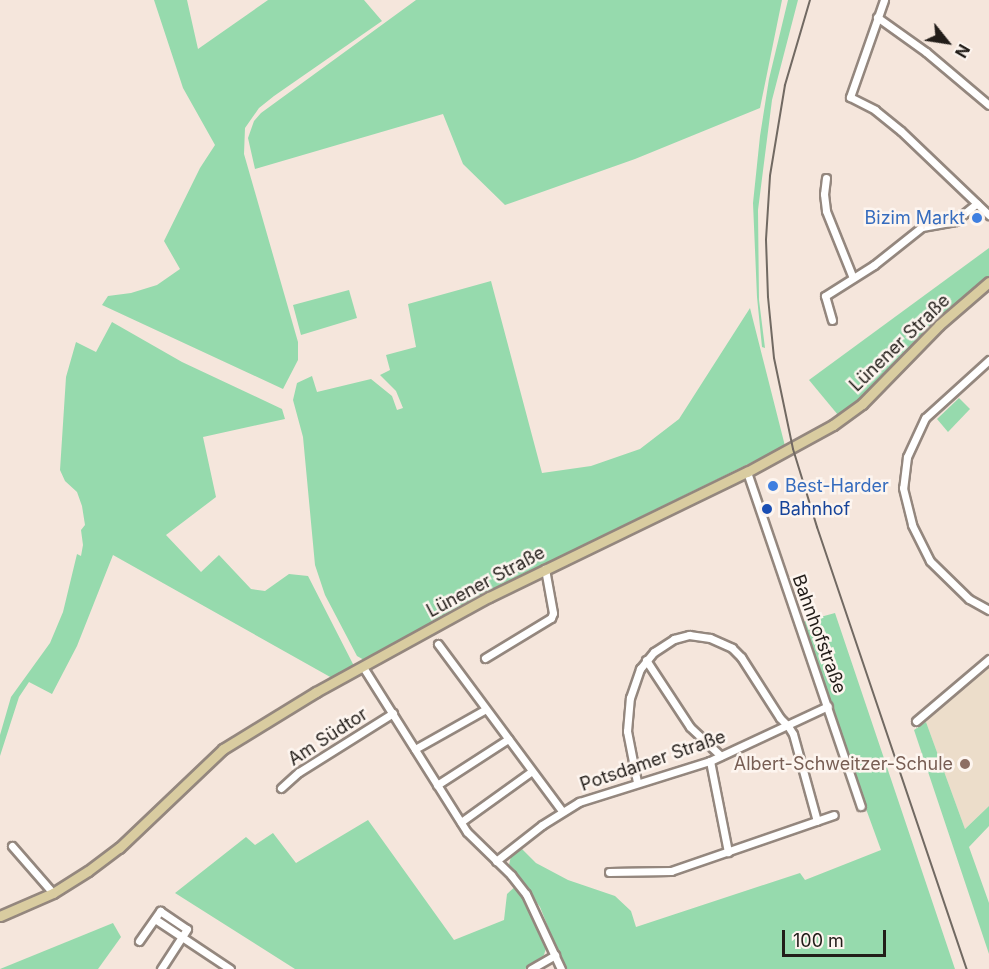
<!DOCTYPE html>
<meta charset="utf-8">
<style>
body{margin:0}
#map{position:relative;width:989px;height:969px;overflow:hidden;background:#f5e6dc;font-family:Inter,sans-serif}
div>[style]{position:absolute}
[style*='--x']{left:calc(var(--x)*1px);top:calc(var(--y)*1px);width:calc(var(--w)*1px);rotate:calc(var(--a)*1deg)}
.education>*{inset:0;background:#ecddca}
.green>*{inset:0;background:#96daad}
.roads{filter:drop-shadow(2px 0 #94877e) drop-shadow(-2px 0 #94877e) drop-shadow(0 2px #94877e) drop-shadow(0 -2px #94877e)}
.minor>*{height:7px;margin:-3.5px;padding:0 3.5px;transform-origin:3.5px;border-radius:3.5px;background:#fff}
.major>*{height:9px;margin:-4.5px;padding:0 4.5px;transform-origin:4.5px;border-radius:4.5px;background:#d9cca0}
.rail>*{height:2px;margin:-1px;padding:0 1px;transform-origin:1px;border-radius:1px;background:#716962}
.dots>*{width:16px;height:16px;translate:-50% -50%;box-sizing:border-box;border:3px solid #fdf5ef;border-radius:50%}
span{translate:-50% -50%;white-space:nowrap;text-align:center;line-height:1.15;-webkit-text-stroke:5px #fdf5ef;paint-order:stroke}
.shop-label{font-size:18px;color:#366cbe}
.right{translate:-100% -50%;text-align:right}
.left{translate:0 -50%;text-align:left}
.street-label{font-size:18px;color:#221d19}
.transit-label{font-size:18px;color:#164399}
.education-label{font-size:18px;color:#785e54}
.north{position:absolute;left:917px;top:12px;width:60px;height:60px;-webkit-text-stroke:4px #fdf5ef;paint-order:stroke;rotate:120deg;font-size:16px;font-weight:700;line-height:24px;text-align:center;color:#221d19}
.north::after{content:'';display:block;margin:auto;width:21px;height:27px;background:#221d19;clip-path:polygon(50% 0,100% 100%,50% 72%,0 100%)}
.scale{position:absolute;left:782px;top:930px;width:104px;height:27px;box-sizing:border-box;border:3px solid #221d19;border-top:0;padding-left:8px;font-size:18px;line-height:21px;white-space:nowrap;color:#221d19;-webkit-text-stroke:4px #fdf5ef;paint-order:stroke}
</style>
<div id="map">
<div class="education">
<div style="clip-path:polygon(989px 663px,989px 806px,965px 829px,926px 722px)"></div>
</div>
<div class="green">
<div style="clip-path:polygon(154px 0,187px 0,198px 49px,268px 0,364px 0,382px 21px,274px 96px,259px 108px,245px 128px,244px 154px,298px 342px,298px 360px,283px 389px,102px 305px,108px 296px,131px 293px,157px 285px,180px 269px,164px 241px,200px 168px,215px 145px,183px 88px)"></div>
<div style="clip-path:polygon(416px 0,782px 0,760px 108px,635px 159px,505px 205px,463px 164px,443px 114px,255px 169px,248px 138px,254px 121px,261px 113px)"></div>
<div style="clip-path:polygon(788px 0,798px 0,772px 100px,758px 210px,759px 300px,765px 348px,762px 347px,757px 297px,753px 203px,760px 136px,769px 79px)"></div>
<div style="clip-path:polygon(989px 248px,989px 283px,843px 421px,809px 380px)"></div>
<div style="clip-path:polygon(491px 281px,542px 473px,591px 466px,640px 449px,679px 419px,750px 308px,785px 446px,485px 593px,364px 660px,357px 656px,325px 595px,315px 565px,303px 437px,293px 400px,297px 383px,312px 376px,317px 392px,371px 379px,392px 396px,397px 410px,403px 408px,396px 391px,380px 375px,390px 370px,386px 355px,416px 347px,408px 304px)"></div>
<div style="clip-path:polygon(349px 290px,357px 318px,301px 335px,293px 305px)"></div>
<div style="clip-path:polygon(112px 322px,182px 362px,282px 409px,285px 419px,203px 437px,216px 497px,166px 535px,201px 572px,219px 555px,251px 589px,265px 591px,289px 574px,308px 576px,354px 666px,332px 678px,113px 555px,77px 646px,52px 694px,29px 682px,19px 697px,0 756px,0 735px,11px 697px,50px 643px,63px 612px,77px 554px,81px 556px,83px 545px,81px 530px,85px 525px,82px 506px,77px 492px,65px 481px,60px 470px,66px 377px,76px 342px,96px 352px)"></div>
<div style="clip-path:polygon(959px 398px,970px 409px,948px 432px,937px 419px)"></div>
<div style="clip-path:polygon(835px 613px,955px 969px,565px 969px,540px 907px,509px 865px,511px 856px,522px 849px,536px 863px,568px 880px,615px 896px,631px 911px,636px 927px,800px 873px,805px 880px,881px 850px,839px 735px,802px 622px)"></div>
<div style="clip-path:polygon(926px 722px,965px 829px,989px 806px,989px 826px,969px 847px,989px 903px,989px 954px,914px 730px)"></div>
<div style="clip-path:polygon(368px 820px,454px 940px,504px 920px,507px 894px,517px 885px,547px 945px,544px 955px,525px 969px,295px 969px,175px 893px,246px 837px,255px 845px,273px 833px,296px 863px)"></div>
<div style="clip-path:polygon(113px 923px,121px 937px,98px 969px,0 969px)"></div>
</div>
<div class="roads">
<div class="minor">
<div style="--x:884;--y:0;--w:103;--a:109.3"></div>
<div style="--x:850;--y:97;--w:28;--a:27"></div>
<div style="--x:875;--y:110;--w:33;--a:39"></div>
<div style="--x:901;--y:131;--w:122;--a:43.7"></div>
<div style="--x:877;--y:17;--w:60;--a:35.5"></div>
<div style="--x:926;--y:52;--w:82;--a:40.1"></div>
<div style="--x:826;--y:178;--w:16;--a:97"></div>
<div style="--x:824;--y:194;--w:17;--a:83"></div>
<div style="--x:826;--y:211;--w:72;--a:68.1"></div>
<div style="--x:832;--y:320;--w:25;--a:-106"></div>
<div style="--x:825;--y:296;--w:58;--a:-32.3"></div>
<div style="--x:874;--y:265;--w:61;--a:-38.4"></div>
<div style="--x:922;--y:227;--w:34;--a:-10"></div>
<div style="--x:955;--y:221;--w:28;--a:-39"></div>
<div style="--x:989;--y:360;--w:86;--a:137.8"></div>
<div style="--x:925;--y:418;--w:43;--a:114.8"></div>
<div style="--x:907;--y:457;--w:31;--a:97"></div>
<div style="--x:903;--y:488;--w:38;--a:76"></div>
<div style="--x:912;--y:525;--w:40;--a:63.4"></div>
<div style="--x:930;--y:561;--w:54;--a:44.3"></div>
<div style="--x:969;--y:599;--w:23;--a:29"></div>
<div style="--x:747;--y:472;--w:353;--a:71.2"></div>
<div style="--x:438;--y:644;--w:208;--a:53.4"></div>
<div style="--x:485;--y:658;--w:77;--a:-31.2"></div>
<div style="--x:551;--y:618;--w:5;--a:-68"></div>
<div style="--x:553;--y:613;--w:45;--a:-100.3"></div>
<div style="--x:646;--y:660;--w:80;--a:56.7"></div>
<div style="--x:690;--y:727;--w:42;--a:43.1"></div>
<div style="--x:363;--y:667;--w:195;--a:57.8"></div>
<div style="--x:467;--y:832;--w:62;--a:44.3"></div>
<div style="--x:511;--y:875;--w:24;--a:52"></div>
<div style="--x:526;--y:894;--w:83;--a:65"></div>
<div style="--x:916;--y:721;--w:96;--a:-40.3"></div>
<div style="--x:415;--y:749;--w:81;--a:-29.4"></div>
<div style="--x:710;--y:761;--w:93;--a:78.8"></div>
<div style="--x:637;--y:782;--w:52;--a:-101.1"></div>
<div style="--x:627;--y:731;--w:33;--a:-85"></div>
<div style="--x:630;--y:698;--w:31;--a:-71"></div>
<div style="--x:640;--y:669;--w:22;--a:-51"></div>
<div style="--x:654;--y:652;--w:24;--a:-33"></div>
<div style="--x:674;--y:639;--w:16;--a:-15"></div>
<div style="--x:689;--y:635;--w:21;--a:8"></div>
<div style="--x:710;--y:638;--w:24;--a:24"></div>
<div style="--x:732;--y:648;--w:13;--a:45"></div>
<div style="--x:741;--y:657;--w:72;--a:57.4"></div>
<div style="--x:780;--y:718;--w:11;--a:45"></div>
<div style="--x:788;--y:726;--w:9;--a:58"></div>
<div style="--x:793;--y:734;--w:90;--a:74.6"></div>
<div style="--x:437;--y:785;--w:85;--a:-32.9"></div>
<div style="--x:281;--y:788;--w:24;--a:-42"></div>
<div style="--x:299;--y:772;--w:111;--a:-32.1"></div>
<div style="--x:461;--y:822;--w:87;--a:-35.7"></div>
<div style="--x:12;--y:846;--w:62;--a:48.9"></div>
<div style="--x:496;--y:861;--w:58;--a:-38"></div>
<div style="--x:542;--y:825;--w:44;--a:-31.9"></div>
<div style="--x:579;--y:802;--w:137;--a:-17.4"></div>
<div style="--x:710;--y:761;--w:130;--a:-25"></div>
<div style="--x:609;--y:872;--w:62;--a:-0.9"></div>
<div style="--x:671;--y:871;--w:172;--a:-19"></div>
<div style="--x:155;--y:919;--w:90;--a:33.7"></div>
<div style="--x:139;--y:941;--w:37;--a:-55"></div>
<div style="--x:160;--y:911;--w:32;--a:34"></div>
<div style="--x:187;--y:929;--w:48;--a:123"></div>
<div style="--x:531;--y:969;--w:28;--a:-30"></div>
</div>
<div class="major">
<div style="--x:0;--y:916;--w:58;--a:-23.5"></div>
<div style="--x:53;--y:893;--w:41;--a:-32.2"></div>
<div style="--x:88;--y:871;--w:39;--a:-37"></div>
<div style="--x:119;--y:848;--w:144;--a:-43.6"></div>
<div style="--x:223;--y:749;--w:109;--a:-31.5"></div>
<div style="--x:316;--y:692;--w:197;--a:-28.8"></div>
<div style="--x:489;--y:597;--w:287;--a:-25.9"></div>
<div style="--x:747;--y:472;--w:98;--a:-28.7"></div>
<div style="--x:833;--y:425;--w:36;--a:-36"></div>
<div style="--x:862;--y:404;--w:110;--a:-45.7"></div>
<div style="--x:939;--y:325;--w:66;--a:-40.7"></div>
</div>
</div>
<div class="rail">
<div style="--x:810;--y:0;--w:89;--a:106.4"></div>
<div style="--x:785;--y:85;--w:92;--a:99.4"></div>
<div style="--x:770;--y:176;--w:64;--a:93.6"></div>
<div style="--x:766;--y:240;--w:57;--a:88"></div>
<div style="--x:768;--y:297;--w:61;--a:84.4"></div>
<div style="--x:774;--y:358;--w:93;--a:78.2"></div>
<div style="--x:793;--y:449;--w:82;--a:72.9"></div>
<div style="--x:817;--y:527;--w:467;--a:71.3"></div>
</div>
<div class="dots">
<div style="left:977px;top:218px;background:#3f7fe0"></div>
<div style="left:773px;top:486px;background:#3f7fe0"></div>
<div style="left:767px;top:509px;background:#1a4fb4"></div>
<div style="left:965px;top:764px;background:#8d6e63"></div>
</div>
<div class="shop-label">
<span class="right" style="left:965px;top:218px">Bizim Markt</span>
<span class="left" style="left:785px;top:486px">Best-Harder</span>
</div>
<div class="street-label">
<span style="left:900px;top:343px;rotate:-44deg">Lünener Straße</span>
<span style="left:486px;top:582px;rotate:-28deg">Lünener Straße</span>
<span style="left:819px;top:634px;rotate:70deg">Bahnhofstraße</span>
<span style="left:328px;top:737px;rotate:-33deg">Am Südtor</span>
<span style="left:653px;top:761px;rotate:-19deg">Potsdamer Straße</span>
</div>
<div class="transit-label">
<span class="left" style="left:779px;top:509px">Bahnhof</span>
</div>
<div class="education-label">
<span class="right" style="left:953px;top:764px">Albert-Schweitzer-Schule</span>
</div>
<div class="north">N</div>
<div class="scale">100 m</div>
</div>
